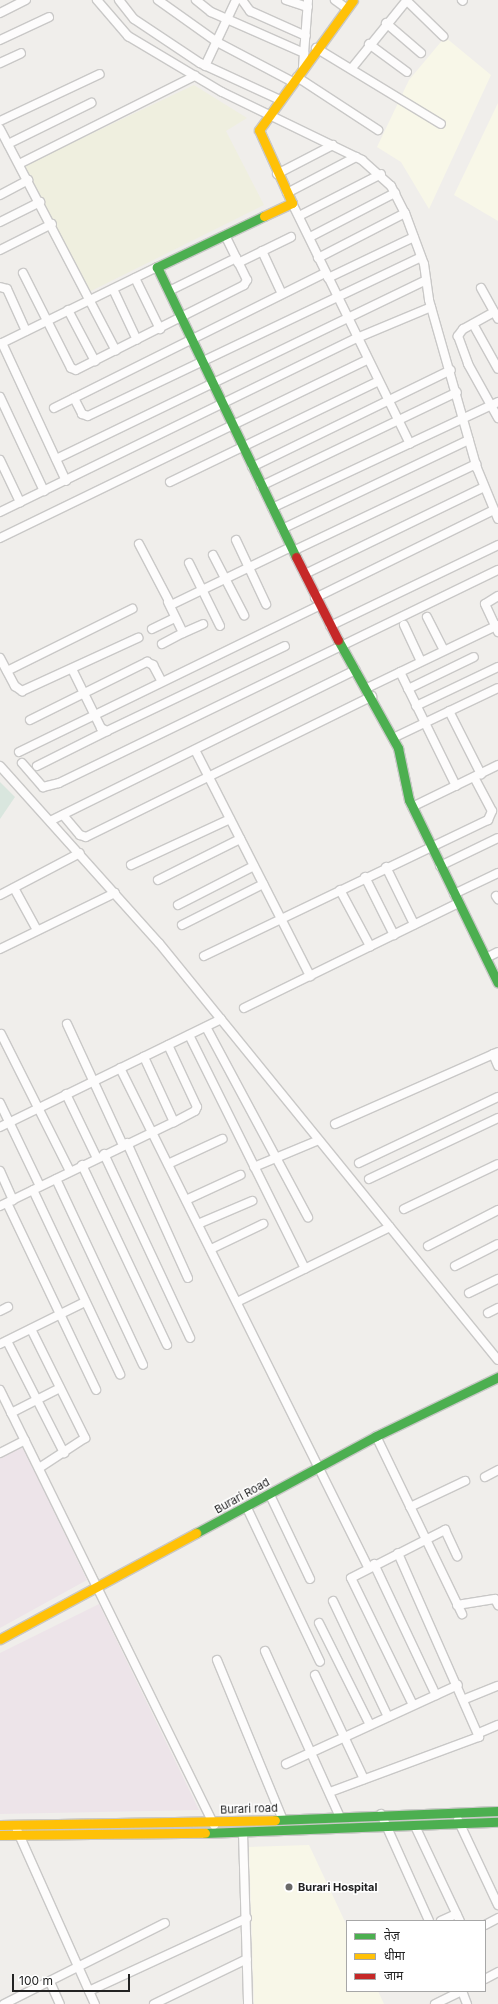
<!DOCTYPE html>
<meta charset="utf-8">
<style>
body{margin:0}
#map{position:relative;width:498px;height:2004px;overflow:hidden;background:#f0eeeb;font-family:Inter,"Noto Sans Devanagari",sans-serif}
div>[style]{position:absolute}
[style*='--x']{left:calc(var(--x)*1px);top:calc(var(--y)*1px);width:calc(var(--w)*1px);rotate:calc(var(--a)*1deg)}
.industrial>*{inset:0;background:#ede4e9}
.education>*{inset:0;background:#f8f7e8}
.farmland>*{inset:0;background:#efefdf}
.wetland>*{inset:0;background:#d9e6de}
.roads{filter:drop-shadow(1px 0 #c9c8c7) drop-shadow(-1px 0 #c9c8c7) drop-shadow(0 1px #c9c8c7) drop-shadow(0 -1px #c9c8c7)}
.street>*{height:8px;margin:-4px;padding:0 4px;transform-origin:4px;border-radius:4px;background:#fdfcfc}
.fast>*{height:9px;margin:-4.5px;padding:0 4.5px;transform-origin:4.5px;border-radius:4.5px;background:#4caf50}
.slow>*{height:9px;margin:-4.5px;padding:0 4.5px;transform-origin:4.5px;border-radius:4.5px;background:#ffc107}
.jam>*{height:9px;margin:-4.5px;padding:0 4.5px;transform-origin:4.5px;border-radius:4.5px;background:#c62828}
.dots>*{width:11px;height:11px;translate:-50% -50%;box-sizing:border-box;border:2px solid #fff;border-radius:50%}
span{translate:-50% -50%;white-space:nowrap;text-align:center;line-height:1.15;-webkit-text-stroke:3px #fff;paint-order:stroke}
.street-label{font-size:11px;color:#222}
.poi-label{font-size:11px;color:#222;font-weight:700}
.left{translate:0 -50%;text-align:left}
.legend{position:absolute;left:346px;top:1920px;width:140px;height:72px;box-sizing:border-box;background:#fff;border:1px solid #a7a7a7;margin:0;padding:5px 7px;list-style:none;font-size:12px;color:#222}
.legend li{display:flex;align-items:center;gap:8px;height:20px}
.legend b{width:20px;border:1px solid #a7a7a7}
.scale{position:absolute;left:12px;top:1974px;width:118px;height:18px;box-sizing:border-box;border:2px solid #222;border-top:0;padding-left:5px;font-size:12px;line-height:14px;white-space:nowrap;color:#222;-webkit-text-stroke:3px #fff;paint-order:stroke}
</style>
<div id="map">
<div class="industrial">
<div style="clip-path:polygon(23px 1447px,87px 1580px,0 1628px,0 1458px)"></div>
<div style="clip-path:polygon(99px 1604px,199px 1810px,0 1814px,0 1653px)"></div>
</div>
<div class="education">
<div style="clip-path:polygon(445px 37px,491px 75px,429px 209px,401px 162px,377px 147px,409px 80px)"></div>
<div style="clip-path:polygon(498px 103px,498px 221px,454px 195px)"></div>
<div style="clip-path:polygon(309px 1845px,347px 1926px,347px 1991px,378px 1991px,384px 2004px,254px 2004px,249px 1847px)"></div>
</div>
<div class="farmland">
<div style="clip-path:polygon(194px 85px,247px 118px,226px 131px,264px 205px,85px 294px,21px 167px)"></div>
</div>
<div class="wetland">
<div style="clip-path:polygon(0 782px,15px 797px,0 819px)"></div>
</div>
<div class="roads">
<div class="street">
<div style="--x:97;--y:0;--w:48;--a:49.3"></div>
<div style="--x:128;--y:36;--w:109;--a:30.8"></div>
<div style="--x:222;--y:92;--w:156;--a:25.9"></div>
<div style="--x:362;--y:160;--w:39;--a:42"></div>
<div style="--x:391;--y:186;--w:30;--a:63"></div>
<div style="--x:405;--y:213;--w:54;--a:69.6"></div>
<div style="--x:424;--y:264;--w:36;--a:82"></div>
<div style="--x:429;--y:300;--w:175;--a:74.1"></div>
<div style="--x:477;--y:468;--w:55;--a:67.6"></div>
<div style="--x:119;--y:0;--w:24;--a:52"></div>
<div style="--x:134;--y:19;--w:79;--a:33.7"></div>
<div style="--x:200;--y:63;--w:88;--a:24.8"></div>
<div style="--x:158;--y:0;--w:72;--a:35.4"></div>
<div style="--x:217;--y:42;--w:86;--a:27.8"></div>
<div style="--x:196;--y:0;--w:19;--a:39"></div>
<div style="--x:211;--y:12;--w:102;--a:23.8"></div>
<div style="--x:242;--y:0;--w:14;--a:54"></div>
<div style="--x:250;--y:11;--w:61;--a:24.1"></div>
<div style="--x:286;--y:0;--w:23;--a:18"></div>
<div style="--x:335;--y:0;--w:14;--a:36"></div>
<div style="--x:406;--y:0;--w:52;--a:44.2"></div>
<div style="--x:462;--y:0;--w:1;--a:45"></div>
<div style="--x:0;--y:13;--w:29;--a:-27"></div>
<div style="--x:386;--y:23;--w:46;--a:40.6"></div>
<div style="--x:0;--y:40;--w:54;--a:-25.1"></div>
<div style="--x:369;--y:44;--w:47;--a:36.4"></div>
<div style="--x:316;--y:48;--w:146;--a:31.3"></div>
<div style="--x:0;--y:63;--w:23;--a:-25"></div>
<div style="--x:205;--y:66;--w:73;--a:-64.8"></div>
<div style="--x:303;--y:67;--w:67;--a:-85.7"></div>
<div style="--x:352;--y:68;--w:87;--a:-51"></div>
<div style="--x:297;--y:77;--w:97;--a:33.2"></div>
<div style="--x:0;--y:121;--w:110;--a:-25.2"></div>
<div style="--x:0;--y:129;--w:250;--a:62.4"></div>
<div style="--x:8;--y:144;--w:93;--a:-26.3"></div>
<div style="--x:19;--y:164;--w:197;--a:-26.6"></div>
<div style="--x:277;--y:174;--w:63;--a:-27.4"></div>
<div style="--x:287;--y:193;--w:78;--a:-27.6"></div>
<div style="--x:0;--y:195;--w:32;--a:-28"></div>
<div style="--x:292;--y:203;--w:268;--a:63.9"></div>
<div style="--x:299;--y:216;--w:92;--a:-27.1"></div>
<div style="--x:0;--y:222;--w:45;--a:-26.6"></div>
<div style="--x:310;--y:237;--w:96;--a:-27.4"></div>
<div style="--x:0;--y:250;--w:58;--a:-26.6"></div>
<div style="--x:262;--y:251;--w:47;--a:65.1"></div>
<div style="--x:318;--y:258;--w:98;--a:-27.3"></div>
<div style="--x:238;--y:263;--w:59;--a:-26.1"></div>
<div style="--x:23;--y:273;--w:106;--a:63.2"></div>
<div style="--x:71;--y:368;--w:5;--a:22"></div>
<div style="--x:76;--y:370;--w:188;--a:-26.8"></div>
<div style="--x:244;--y:285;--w:6;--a:-59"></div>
<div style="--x:247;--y:280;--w:50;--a:-116.1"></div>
<div style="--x:135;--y:278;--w:57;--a:63.9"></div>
<div style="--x:328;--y:278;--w:95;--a:-25.5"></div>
<div style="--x:0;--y:287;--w:7;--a:16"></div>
<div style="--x:7;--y:289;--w:46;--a:65.7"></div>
<div style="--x:481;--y:288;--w:35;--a:61"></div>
<div style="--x:113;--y:289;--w:56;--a:64.8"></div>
<div style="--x:169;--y:291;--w:75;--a:-26.2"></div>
<div style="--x:68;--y:310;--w:58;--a:62.1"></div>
<div style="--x:494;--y:312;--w:35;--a:151"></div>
<div style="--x:463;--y:329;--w:9;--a:126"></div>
<div style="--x:458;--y:336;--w:30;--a:70"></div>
<div style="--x:468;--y:364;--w:62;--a:60.9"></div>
<div style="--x:473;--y:324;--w:51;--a:60.9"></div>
<div style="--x:2;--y:343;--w:152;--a:65.1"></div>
<div style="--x:0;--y:344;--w:175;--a:-26.1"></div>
<div style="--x:0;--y:397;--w:104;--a:64.9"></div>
<div style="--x:74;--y:398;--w:18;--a:63"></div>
<div style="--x:82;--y:414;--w:6;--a:18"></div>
<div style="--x:88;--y:416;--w:369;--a:-25.5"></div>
<div style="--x:54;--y:408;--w:303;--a:-26.5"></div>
<div style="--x:56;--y:459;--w:411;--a:-25.8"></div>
<div style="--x:0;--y:460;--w:47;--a:64.5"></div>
<div style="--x:252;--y:467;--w:221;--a:-26"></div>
<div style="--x:170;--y:482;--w:230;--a:-25.8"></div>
<div style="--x:261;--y:486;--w:217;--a:-25.6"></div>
<div style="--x:272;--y:508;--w:250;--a:-25.1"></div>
<div style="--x:0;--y:512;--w:397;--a:-26"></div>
<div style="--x:357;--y:338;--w:80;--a:-22.7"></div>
<div style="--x:282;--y:529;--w:207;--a:-25.5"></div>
<div style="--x:0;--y:538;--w:408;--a:-25.9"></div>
<div style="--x:236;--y:540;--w:71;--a:64.9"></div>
<div style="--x:139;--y:544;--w:69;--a:62.3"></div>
<div style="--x:171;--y:605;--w:133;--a:-25.8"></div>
<div style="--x:293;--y:551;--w:203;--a:-25.4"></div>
<div style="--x:213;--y:555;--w:68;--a:62.7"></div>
<div style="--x:189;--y:563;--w:70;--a:63.8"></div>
<div style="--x:305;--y:574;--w:199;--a:-25.9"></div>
<div style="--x:498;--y:596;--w:15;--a:148"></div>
<div style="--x:485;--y:604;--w:31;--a:65"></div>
<div style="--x:315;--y:598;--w:199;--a:-26.2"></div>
<div style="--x:168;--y:602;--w:34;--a:64"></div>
<div style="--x:183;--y:633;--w:22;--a:-24"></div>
<div style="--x:427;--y:617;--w:37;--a:63"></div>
<div style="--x:404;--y:625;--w:40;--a:65"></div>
<div style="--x:330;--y:626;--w:187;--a:-25.7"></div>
<div style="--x:152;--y:629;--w:25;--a:-26"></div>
<div style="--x:162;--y:644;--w:24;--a:-28"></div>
<div style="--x:0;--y:658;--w:32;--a:62"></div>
<div style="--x:15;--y:686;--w:9;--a:36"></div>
<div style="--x:22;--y:691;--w:128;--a:-24.6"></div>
<div style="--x:72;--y:669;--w:66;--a:63.8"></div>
<div style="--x:101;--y:728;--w:7;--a:27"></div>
<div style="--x:107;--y:731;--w:197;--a:-25.5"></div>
<div style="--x:7;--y:671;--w:140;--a:-26.4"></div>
<div style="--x:400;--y:672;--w:127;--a:63.8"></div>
<div style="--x:367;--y:688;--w:145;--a:-25.7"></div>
<div style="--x:408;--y:689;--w:73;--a:-25.9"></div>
<div style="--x:416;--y:706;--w:91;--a:-25.4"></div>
<div style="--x:449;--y:711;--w:71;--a:63.1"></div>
<div style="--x:30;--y:720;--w:131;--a:-26.4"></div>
<div style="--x:147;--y:662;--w:7;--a:27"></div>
<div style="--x:153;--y:665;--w:19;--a:62"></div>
<div style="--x:393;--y:738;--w:116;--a:-25.5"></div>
<div style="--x:195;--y:750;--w:254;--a:63"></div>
<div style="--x:19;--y:752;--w:334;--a:-26"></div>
<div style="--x:22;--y:763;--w:32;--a:49"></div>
<div style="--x:43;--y:787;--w:16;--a:-14"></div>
<div style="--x:59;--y:783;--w:488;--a:-25.9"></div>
<div style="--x:0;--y:766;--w:238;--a:48.1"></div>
<div style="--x:159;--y:943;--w:537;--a:50.89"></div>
<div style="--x:37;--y:766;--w:78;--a:-26.6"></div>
<div style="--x:412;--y:807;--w:96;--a:-26"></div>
<div style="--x:63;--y:815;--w:26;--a:50"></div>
<div style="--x:80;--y:835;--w:6;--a:18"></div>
<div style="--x:86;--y:837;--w:319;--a:-26.2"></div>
<div style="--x:50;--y:821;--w:341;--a:-26.3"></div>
<div style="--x:131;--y:865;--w:109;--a:-24.9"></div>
<div style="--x:440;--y:866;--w:64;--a:-25.8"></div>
<div style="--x:386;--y:867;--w:64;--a:63.8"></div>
<div style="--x:365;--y:877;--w:65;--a:63.4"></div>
<div style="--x:158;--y:880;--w:92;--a:-26.6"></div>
<div style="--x:14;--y:888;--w:48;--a:61.3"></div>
<div style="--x:340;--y:890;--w:64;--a:61.8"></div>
<div style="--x:454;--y:894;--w:49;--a:-25.5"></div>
<div style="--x:0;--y:895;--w:90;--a:-27.7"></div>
<div style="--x:496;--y:896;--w:4;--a:56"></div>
<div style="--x:178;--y:905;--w:85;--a:-27.2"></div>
<div style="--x:182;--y:925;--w:91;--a:-26.8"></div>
<div style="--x:0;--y:949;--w:128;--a:-26"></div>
<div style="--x:204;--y:956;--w:315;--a:-25.6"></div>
<div style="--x:488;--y:820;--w:10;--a:-66"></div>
<div style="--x:492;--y:811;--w:38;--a:-118"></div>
<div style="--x:486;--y:958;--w:13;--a:-27"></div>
<div style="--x:244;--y:1008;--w:238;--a:-26.1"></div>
<div style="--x:67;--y:1024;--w:133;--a:65.2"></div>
<div style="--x:206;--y:1027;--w:216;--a:61.8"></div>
<div style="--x:1;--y:1034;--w:153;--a:63.3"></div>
<div style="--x:189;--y:1035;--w:261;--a:63.6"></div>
<div style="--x:168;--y:1045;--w:68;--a:64.9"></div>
<div style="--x:197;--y:1107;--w:4;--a:117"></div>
<div style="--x:195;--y:1111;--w:24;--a:152"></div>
<div style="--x:493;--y:1054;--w:13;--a:67"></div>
<div style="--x:120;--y:1068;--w:557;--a:63.57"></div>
<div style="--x:66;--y:1094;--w:71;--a:64.2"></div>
<div style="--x:0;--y:1103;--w:92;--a:64.3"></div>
<div style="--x:335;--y:1124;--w:178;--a:-23.8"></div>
<div style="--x:0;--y:1127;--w:246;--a:-26"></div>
<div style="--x:127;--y:1143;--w:148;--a:65.7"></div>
<div style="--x:104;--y:1154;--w:203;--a:64.9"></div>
<div style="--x:359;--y:1163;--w:154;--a:-25.4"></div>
<div style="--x:168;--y:1164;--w:60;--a:-24.8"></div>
<div style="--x:82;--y:1165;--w:199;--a:64.7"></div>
<div style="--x:254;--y:1167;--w:70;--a:-22.6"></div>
<div style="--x:0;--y:1171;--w:32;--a:66"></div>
<div style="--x:56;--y:1179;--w:205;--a:64.9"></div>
<div style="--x:369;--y:1179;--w:143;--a:-25.3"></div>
<div style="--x:33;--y:1190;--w:204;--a:64.7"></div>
<div style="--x:186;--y:1200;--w:60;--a:-24.8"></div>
<div style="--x:7;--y:1203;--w:207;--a:64.5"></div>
<div style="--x:0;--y:1206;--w:193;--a:-25.8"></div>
<div style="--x:174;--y:1122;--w:72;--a:-114.8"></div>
<div style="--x:404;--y:1209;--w:104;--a:-25.6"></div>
<div style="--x:198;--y:1224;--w:59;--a:-23.1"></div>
<div style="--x:428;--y:1246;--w:79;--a:-27.2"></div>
<div style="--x:211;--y:1249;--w:58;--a:-25.7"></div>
<div style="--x:455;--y:1266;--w:48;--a:-27.1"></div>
<div style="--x:469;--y:1293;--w:32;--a:-26"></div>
<div style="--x:237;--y:1302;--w:170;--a:-26.1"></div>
<div style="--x:0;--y:1311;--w:9;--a:-27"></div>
<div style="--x:488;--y:1313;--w:11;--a:-27"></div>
<div style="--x:31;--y:1329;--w:122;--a:63.6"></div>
<div style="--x:85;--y:1438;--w:55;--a:146.9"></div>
<div style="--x:7;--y:1341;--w:126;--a:63"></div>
<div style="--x:0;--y:1344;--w:95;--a:-26.3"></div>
<div style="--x:0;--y:1390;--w:485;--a:63.8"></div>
<div style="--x:11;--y:1413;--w:55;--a:-27"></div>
<div style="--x:376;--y:1436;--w:198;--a:64.2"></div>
<div style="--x:0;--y:1453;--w:28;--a:-27"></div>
<div style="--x:485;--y:1477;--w:15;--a:-28"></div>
<div style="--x:270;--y:1495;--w:93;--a:64.5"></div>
<div style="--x:410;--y:1507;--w:61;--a:-25.3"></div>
<div style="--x:247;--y:1508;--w:170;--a:64.6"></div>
<div style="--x:374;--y:1564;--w:145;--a:64.7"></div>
<div style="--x:333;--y:1601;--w:128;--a:64.6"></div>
<div style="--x:457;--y:1605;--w:38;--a:-9"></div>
<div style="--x:495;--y:1599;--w:7;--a:63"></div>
<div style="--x:319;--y:1623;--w:114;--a:63.4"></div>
<div style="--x:265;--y:1651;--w:182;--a:65.7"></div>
<div style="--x:217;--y:1660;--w:173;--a:67.6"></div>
<div style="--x:315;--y:1675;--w:115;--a:64.8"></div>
<div style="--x:465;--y:1699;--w:35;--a:-22"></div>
<div style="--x:413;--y:1705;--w:141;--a:-116"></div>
<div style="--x:351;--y:1578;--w:106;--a:-27.1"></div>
<div style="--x:445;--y:1530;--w:29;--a:65"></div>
<div style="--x:479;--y:1733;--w:21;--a:-23"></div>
<div style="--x:286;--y:1764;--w:189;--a:-24.7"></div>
<div style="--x:330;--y:1792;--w:159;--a:-20.3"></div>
<div style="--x:479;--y:1737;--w:201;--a:-113.8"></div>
<div style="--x:381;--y:1814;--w:117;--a:65.8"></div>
<div style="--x:458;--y:1820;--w:94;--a:64.8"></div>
<div style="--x:415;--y:1826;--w:105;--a:64.7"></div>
<div style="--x:17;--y:1830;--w:191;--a:65.9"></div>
<div style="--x:243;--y:1833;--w:171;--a:88.3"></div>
<div style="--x:441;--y:1921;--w:17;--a:-25"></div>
<div style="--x:485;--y:1925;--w:15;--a:-28"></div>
<div style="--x:485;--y:1979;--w:15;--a:-28"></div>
<div style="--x:50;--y:1982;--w:24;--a:66"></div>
<div style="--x:89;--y:1991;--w:174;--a:-24.8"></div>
<div style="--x:462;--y:1991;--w:14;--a:69"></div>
<div style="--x:4;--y:2004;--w:180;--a:-26.7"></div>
<div style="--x:154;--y:2004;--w:103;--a:-25.8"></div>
<div style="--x:435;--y:2004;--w:30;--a:-26"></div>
</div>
<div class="fast">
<div style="--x:264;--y:216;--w:119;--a:154.5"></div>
<div style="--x:157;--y:267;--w:322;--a:64.4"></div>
<div style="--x:338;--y:640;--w:124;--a:60.9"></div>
<div style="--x:398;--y:748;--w:53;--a:78.1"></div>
<div style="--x:409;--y:800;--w:203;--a:64.1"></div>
<div style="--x:196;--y:1533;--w:204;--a:-28.3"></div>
<div style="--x:376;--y:1436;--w:136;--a:-25.8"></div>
<div style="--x:275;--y:1820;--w:223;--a:-2.3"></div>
<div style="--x:205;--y:1833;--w:293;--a:-2.2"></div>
</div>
<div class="slow">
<div style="--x:264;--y:216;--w:31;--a:-25"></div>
<div style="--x:292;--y:203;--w:80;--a:-114.3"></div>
<div style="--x:259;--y:130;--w:160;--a:-54.1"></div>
<div style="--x:0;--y:1639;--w:223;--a:-28.4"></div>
<div style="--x:0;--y:1825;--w:275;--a:-1"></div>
<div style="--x:0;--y:1835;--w:205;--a:-0.6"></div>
</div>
<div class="jam">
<div style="--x:296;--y:557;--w:93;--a:63.2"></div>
</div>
</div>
<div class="dots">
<div style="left:289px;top:1887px;background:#6a6968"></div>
</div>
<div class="street-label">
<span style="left:242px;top:1496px;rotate:-29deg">Burari Road</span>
<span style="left:249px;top:1809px;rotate:-2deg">Burari road</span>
</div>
<div class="poi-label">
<span class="left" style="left:298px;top:1887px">Burari Hospital</span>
</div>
<ul class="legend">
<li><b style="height:5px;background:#4caf50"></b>तेज़</li>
<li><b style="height:5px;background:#ffc107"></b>धीमा</li>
<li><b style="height:5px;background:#c62828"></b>जाम</li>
</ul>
<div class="scale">100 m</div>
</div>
